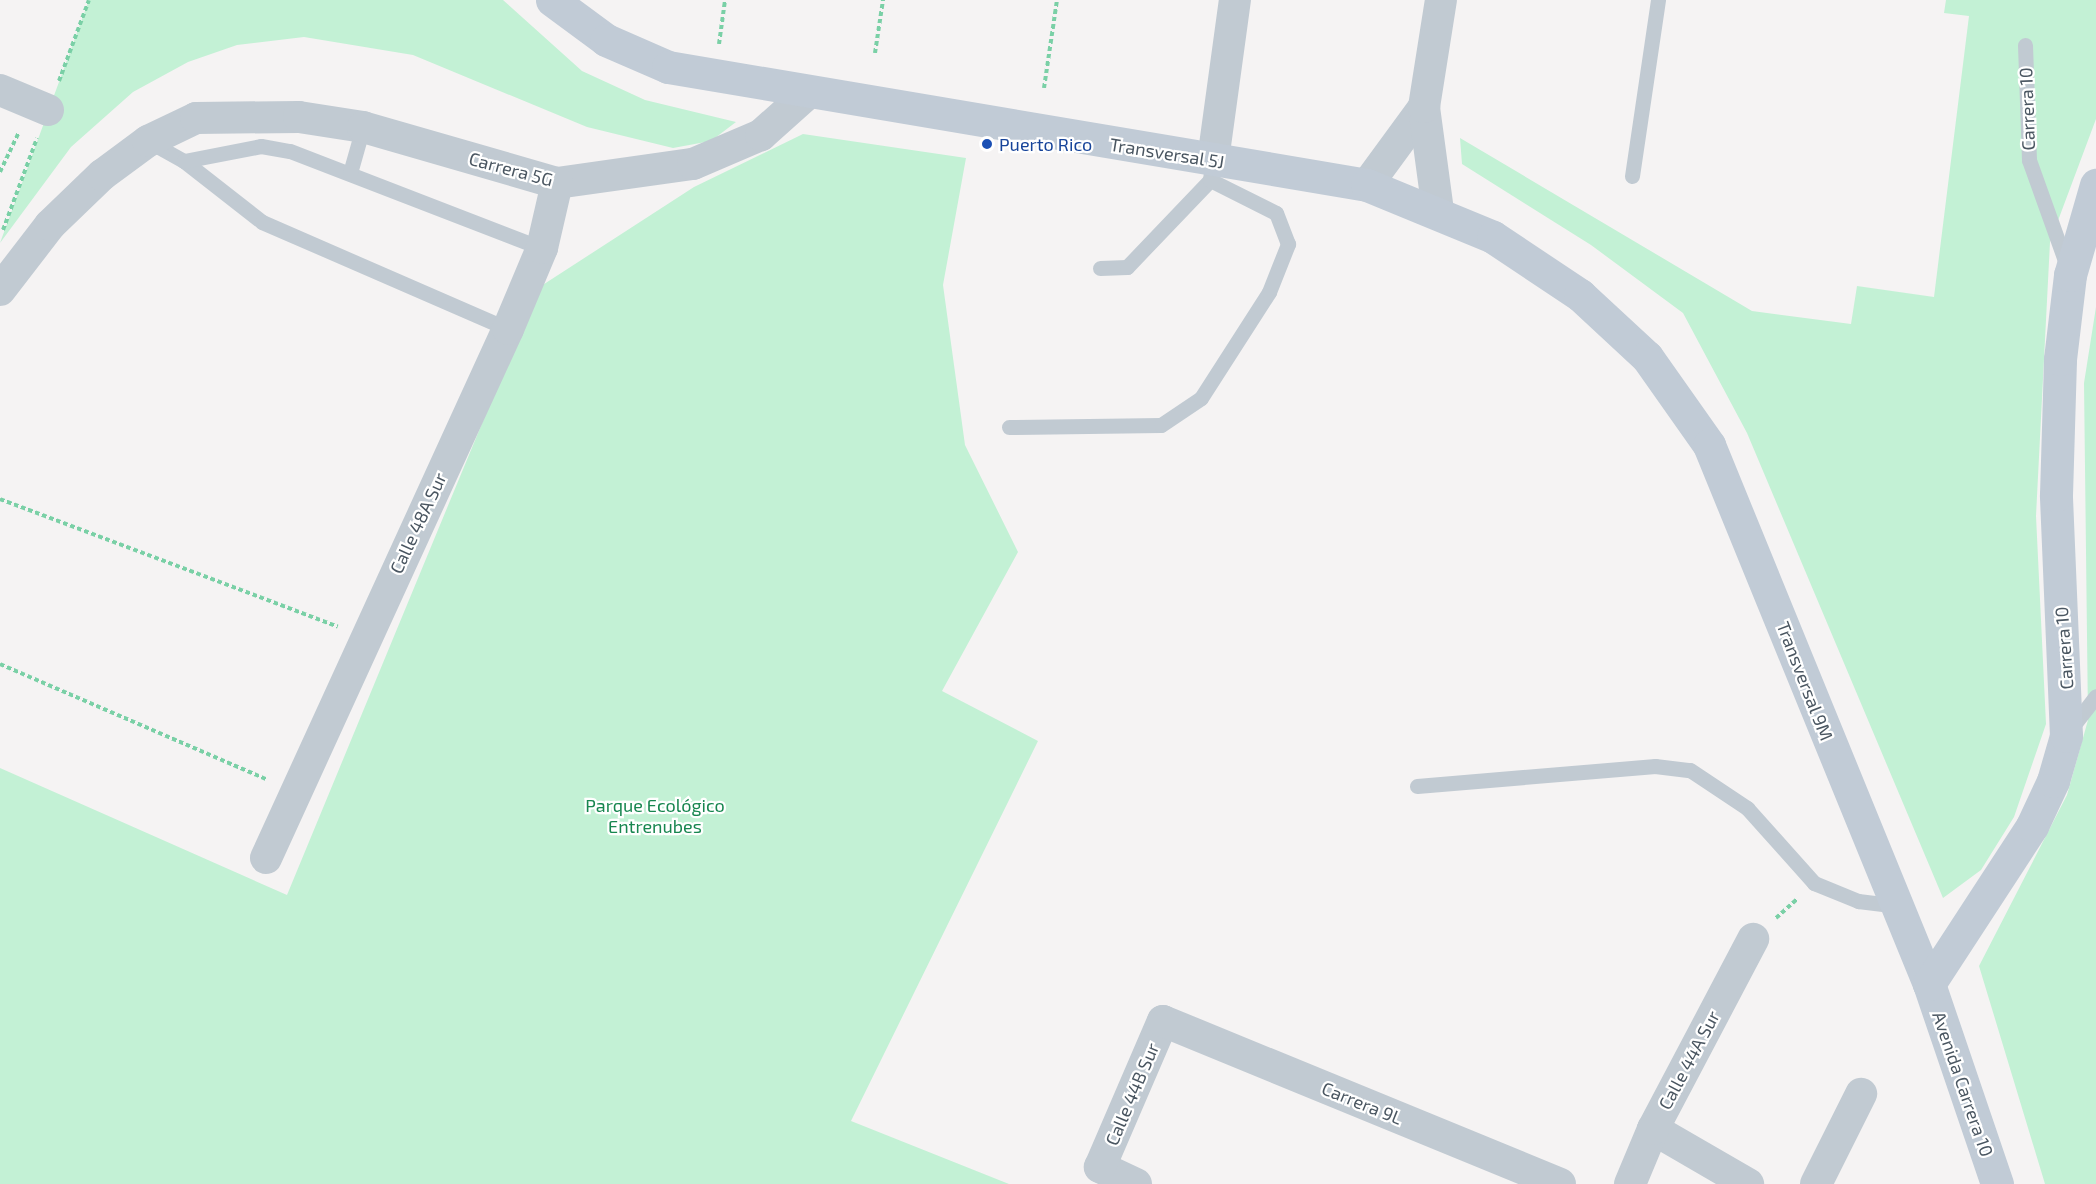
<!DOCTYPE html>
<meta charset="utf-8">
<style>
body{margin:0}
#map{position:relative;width:2096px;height:1184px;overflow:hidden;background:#f5f3f3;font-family:"Exo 2",sans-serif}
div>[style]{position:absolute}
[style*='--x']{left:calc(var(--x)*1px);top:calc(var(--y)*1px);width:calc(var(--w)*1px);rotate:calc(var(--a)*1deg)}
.green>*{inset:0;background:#c3f1d5}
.path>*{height:4px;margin-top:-2px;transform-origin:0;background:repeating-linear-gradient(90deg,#7ad0a6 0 4.5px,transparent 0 7.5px)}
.lane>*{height:15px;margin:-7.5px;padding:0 7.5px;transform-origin:7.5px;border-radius:7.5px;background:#c1cad2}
.street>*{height:32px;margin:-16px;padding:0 16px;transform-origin:16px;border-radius:16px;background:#c1cad2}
.secondary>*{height:33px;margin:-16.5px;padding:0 16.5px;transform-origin:16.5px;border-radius:16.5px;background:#c1cbd6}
.dots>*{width:16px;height:16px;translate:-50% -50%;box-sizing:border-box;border:3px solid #fff;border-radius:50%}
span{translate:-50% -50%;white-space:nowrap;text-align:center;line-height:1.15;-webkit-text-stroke:4.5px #fff;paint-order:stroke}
.street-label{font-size:18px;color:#4a5661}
.transit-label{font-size:18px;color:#164399}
.left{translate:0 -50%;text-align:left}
.park-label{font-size:18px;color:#17864f}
</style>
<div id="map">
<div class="green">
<div style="clip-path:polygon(89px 0,503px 0,582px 71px,645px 100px,736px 122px,711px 141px,673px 148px,587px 127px,413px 55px,304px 37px,237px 45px,188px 62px,133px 92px,71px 147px,0 243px)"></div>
<div style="clip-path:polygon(1946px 0,2096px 0,2096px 119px,2050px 242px,2036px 516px,2046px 724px,2014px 817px,1981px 870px,1943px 898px,1747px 433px,1683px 313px,1591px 245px,1462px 164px,1460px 138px,1752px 311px,1851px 324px,1857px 286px,1934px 297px,1969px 16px,1944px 13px)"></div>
<div style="clip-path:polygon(803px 134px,966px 158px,943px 285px,965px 445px,1018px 552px,942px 691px,1038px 741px,851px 1121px,1009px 1184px,0 1184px,0 768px,287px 895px,538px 288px,694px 187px)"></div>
<div style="clip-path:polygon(2096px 307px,2096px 1184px,2045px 1184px,1979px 966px,2067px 795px,2088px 720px,2084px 383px)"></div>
</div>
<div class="path">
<div style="--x:719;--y:44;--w:44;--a:-82.2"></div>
<div style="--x:875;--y:53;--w:54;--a:-81.4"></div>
<div style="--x:59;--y:81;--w:86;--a:-69.7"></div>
<div style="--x:1044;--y:88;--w:89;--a:-81.6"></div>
<div style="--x:0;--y:172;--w:44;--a:-64.6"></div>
<div style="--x:3;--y:230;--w:98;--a:-69.7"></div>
<div style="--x:0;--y:499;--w:361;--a:20.7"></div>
<div style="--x:0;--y:664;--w:292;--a:23.4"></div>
<div style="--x:1776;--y:918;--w:28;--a:-42"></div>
</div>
<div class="lane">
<div style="--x:2025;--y:45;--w:115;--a:88"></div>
<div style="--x:2029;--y:160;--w:113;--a:70.3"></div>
<div style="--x:148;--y:141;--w:41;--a:29.1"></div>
<div style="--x:184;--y:161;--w:99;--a:38"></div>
<div style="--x:262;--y:222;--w:268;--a:23.5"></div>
<div style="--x:184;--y:161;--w:78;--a:-11"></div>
<div style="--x:261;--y:146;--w:29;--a:10"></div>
<div style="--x:290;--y:151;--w:270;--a:21.1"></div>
<div style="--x:350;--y:173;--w:48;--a:-74.2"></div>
<div style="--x:1632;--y:176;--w:178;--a:-81.6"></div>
<div style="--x:1100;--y:268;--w:27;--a:-2"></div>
<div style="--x:1127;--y:267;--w:120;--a:-46.3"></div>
<div style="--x:1210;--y:180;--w:8;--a:-83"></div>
<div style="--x:1009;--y:427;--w:152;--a:-0.8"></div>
<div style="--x:1161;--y:425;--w:48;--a:-34"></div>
<div style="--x:1201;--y:398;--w:126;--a:-57.3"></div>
<div style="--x:1269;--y:292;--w:52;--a:-68.4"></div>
<div style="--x:1288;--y:244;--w:33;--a:-111"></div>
<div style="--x:1276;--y:213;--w:74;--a:-153.4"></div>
<div style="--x:2069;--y:731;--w:44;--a:-52.4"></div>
<div style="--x:1417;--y:786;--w:239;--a:-4.8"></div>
<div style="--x:1655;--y:766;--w:35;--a:7"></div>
<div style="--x:1690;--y:770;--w:69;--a:33.7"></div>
<div style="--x:1747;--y:808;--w:101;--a:48.2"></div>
<div style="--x:1814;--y:883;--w:48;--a:22.2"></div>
<div style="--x:1858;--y:901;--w:35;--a:7"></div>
</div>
<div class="street">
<div style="--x:0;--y:90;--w:52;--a:22.6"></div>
<div style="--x:1213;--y:160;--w:162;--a:-82.2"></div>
<div style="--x:1367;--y:185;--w:97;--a:-53.8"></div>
<div style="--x:1438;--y:211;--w:105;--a:-97.7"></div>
<div style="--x:1424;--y:107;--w:108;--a:-81"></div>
<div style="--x:0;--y:290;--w:82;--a:-52.4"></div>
<div style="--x:50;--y:225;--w:72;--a:-43.9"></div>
<div style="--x:102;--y:175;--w:57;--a:-36.5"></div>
<div style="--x:148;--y:141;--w:53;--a:-25.6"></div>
<div style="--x:196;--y:118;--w:103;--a:-0.6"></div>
<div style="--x:299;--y:117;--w:65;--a:8.9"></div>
<div style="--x:363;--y:127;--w:202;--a:16.1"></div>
<div style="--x:557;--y:183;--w:137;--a:-8"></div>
<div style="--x:693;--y:164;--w:74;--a:-23.1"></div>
<div style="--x:761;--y:135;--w:63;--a:-41.8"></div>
<div style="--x:266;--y:858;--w:582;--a:-65.42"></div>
<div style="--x:508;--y:329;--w:88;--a:-67.2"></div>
<div style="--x:542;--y:248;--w:67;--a:-77"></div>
<div style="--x:1653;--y:1129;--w:110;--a:30.1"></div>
<div style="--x:1136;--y:1184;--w:40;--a:-155"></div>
<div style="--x:1100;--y:1167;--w:159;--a:-66.7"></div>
<div style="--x:1163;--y:1021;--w:429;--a:22.3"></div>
<div style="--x:1630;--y:1184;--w:60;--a:-67.3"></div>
<div style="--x:1653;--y:1129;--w:215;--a:-62.2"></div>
<div style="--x:1816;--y:1184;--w:101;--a:-63.4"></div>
</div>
<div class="secondary">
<div style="--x:552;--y:0;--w:67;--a:36.5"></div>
<div style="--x:606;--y:40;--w:68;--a:23.5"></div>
<div style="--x:668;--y:67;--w:709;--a:9.58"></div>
<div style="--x:1367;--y:185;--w:136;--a:22.4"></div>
<div style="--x:1493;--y:237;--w:105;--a:33.7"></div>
<div style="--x:1580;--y:295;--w:91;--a:42.8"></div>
<div style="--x:1647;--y:357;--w:108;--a:54.8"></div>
<div style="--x:1709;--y:445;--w:582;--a:67.8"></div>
<div style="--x:1929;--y:984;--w:211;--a:71.2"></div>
<div style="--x:1929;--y:984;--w:189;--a:-56.9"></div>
<div style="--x:2032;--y:826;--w:50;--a:-65"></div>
<div style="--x:2053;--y:781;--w:47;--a:-73.9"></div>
<div style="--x:2066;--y:736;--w:241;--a:-92.4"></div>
<div style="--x:2056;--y:495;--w:136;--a:-88.3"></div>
<div style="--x:2060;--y:359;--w:85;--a:-83.2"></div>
<div style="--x:2070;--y:275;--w:94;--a:-73.9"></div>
</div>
<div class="dots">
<div style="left:987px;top:144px;background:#1a4fb4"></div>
</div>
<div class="street-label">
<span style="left:2027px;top:109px;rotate:-92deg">Carrera 10</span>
<span style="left:1167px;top:153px;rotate:9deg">Transversal 5J</span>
<span style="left:511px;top:169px;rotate:15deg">Carrera 5G</span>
<span style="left:418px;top:523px;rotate:-65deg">Calle 48A Sur</span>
<span style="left:2064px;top:648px;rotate:-94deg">Carrera 10</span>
<span style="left:1805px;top:681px;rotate:69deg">Transversal 9M</span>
<span style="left:1689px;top:1060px;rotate:-62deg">Calle 44A Sur</span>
<span style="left:1963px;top:1084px;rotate:71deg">Avenida Carrera 10</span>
<span style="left:1132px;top:1094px;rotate:-67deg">Calle 44B Sur</span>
<span style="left:1362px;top:1103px;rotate:22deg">Carrera 9L</span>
</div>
<div class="transit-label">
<span class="left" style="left:999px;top:144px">Puerto Rico</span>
</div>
<div class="park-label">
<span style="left:655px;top:816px">Parque Ecológico<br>Entrenubes</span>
</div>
</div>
